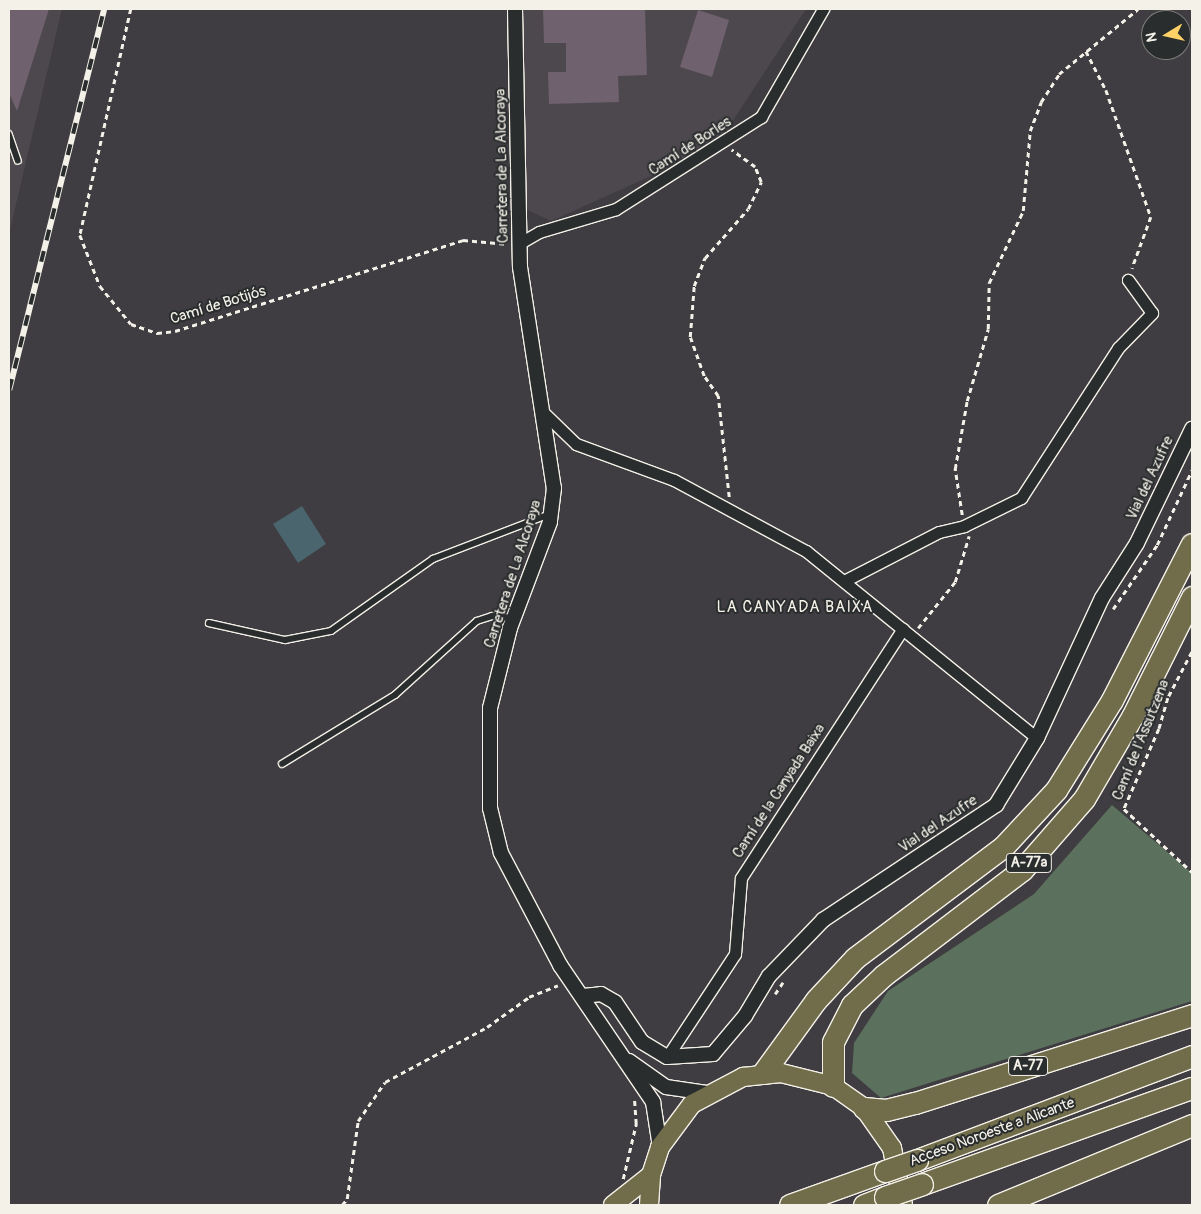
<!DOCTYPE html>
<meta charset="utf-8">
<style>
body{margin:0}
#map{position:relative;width:1201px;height:1214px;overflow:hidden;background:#3f3d41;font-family:Pangolin,sans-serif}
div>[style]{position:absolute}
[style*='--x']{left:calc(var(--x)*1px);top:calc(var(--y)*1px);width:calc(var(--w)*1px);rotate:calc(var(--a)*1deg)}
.built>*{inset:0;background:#4d484e}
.green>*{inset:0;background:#5b715d}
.water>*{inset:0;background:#4a656e}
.building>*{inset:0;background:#6f616e}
.path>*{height:2.5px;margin-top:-1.25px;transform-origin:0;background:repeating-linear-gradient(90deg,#f4f1e8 0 5px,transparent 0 9px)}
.roads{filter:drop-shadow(1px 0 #f4f1e8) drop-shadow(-1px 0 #f4f1e8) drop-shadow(0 1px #f4f1e8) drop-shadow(0 -1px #f4f1e8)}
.service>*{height:5.5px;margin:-2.75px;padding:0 2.75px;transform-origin:2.75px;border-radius:2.75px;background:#2a2d2e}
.minor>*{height:11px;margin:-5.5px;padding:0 5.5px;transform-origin:5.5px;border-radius:5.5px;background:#2a2d2e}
.tertiary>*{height:14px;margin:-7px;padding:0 7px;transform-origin:7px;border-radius:7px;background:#2a2d2e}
.primary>*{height:18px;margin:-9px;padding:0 9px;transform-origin:9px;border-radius:9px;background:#716d4b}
.motorway>*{height:21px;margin:-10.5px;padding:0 10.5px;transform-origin:10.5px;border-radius:10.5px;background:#716d4b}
.rail>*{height:5.5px;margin-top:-2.75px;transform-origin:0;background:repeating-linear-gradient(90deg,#2a2d2e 0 11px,#f4f1e8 0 22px);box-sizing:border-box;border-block:1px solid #f4f1e8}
.bridges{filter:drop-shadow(1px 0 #f4f1e8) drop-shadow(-1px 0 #f4f1e8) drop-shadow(0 1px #f4f1e8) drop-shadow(0 -1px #f4f1e8)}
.motorway-bridge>*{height:21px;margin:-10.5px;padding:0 10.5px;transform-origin:10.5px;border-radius:10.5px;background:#716d4b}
span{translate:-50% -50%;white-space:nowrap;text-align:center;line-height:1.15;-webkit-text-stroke:4px #2a2d2e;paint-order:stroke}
.shield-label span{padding:1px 4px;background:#2a2d2e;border:1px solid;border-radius:4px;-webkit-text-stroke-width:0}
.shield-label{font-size:14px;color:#f4f1e8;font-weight:700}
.street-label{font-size:15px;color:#f4f1e8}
.neighbourhood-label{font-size:16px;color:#f4f1e8;letter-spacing:1px}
.frame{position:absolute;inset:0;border:10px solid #f4f1e8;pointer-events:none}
.north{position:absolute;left:1141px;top:10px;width:50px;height:50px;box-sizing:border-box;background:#2a2d2e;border:1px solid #7b7b78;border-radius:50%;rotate:261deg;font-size:14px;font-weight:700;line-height:20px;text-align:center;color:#f4f1e8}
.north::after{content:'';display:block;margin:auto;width:18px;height:22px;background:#ffd166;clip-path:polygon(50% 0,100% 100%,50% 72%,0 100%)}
</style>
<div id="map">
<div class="built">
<div style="clip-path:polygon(9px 9px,62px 9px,9px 234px)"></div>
<div style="clip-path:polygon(522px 9px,806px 9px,726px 131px,662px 171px,551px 221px,526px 209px)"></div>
</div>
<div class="green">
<div style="clip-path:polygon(1112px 805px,1192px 873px,1192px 1001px,881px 1098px,852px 1073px,854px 1043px,888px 991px,1034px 894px)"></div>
</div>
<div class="water">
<div style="clip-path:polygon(302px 506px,326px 544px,298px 563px,273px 524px)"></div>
</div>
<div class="building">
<div style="clip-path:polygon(9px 9px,49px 9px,17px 111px,9px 93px)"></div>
<div style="clip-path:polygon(543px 9px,645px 9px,647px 75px,618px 76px,619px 102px,549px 104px,548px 72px,566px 72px,566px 43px,544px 43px)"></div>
<div style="clip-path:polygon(698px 10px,729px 20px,712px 77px,680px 67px)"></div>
</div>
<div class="path">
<div style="--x:131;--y:9;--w:232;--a:102.7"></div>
<div style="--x:80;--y:235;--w:55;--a:68.6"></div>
<div style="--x:100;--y:286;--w:49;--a:50.8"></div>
<div style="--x:131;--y:324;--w:28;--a:19"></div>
<div style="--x:157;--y:333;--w:18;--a:-6"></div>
<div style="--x:175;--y:331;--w:302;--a:-17.5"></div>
<div style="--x:463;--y:240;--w:45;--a:5.1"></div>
<div style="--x:1086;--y:51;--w:44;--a:62.9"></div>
<div style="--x:1106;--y:90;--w:135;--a:70.5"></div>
<div style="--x:1151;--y:217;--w:55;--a:110.1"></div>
<div style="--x:729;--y:497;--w:102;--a:-96.2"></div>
<div style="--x:718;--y:396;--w:24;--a:-125"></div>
<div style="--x:704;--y:376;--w:41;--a:-109.7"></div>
<div style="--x:690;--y:337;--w:51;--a:-85.5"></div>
<div style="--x:694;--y:286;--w:30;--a:-69"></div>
<div style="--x:705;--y:258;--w:65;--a:-48.7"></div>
<div style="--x:748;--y:209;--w:30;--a:-64"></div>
<div style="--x:761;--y:182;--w:16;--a:-112"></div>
<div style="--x:755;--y:167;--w:29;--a:-144"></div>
<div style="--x:962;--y:515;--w:47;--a:-98.7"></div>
<div style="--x:955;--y:469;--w:69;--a:-80"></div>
<div style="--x:967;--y:401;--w:75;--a:-73.7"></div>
<div style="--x:988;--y:329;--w:46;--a:-88.8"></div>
<div style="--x:989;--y:283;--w:80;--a:-64.7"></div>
<div style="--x:1023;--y:211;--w:80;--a:-85"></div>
<div style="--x:1030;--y:131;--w:31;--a:-69"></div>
<div style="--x:1041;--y:102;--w:33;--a:-57"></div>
<div style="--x:1059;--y:74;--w:102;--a:-39.4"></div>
<div style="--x:1113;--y:609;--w:78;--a:-55.5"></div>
<div style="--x:1157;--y:545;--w:83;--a:-65"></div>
<div style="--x:918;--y:628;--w:59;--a:-51.2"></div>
<div style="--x:955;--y:582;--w:48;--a:-73.1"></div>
<div style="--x:1192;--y:652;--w:52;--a:117.6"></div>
<div style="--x:1168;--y:698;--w:32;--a:106"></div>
<div style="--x:1159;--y:729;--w:87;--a:113.6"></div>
<div style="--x:1124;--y:809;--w:93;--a:42.8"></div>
<div style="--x:775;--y:994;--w:14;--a:-56"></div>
<div style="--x:623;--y:1179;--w:57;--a:-76.7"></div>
<div style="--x:636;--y:1124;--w:27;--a:-94"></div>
<div style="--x:342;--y:1205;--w:8;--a:-50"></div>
<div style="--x:347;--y:1199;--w:79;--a:-82"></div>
<div style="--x:358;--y:1121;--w:47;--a:-55.3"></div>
<div style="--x:385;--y:1082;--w:116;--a:-28.3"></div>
<div style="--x:487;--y:1027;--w:52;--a:-35.5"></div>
<div style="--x:529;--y:997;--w:31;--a:-22"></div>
</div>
<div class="roads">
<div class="service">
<div style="--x:9;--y:134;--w:28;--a:71"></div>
<div style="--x:209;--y:623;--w:78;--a:12.6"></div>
<div style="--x:285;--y:640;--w:47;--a:-11.1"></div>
<div style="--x:331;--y:631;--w:125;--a:-35.2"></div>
<div style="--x:433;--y:559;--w:125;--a:-21"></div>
<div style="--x:282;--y:764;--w:132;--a:-31.4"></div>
<div style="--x:395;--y:695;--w:110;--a:-42.1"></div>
<div style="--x:477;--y:621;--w:16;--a:-18"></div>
<div style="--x:492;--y:616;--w:21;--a:5"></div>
</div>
<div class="minor">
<div style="--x:520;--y:243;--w:22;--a:-30"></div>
<div style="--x:539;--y:232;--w:80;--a:-16.6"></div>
<div style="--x:616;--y:209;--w:172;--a:-32.4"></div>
<div style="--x:761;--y:117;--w:125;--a:-60.1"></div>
<div style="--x:545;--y:414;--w:43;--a:44.1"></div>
<div style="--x:576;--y:444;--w:104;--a:20.2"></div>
<div style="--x:674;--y:480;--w:150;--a:28.3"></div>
<div style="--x:806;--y:551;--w:297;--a:39"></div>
<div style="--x:844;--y:581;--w:107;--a:-27.3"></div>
<div style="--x:939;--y:532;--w:26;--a:-13"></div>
<div style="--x:964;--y:526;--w:64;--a:-26.2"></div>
<div style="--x:1021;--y:498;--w:179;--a:-57.1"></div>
<div style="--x:1118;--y:348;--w:49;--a:-45.8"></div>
<div style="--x:1152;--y:313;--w:41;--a:-126"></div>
<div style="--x:667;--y:1057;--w:123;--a:-56.6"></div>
<div style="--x:735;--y:954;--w:76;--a:-85.5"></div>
<div style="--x:741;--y:878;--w:297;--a:-57"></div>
</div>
<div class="tertiary">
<div style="--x:515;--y:9;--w:258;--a:88.9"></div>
<div style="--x:520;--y:267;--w:224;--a:81.3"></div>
<div style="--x:554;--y:488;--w:34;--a:97"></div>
<div style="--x:550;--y:522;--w:113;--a:110.7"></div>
<div style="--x:510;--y:628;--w:82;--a:104"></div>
<div style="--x:490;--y:708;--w:100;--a:90"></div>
<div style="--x:490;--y:808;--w:46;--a:76.3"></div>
<div style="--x:501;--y:853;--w:127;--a:62.2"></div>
<div style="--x:560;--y:965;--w:166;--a:55.8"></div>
<div style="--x:653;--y:1102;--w:46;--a:81.2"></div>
<div style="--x:583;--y:996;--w:18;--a:-6"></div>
<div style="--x:601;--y:994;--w:16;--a:30"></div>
<div style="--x:615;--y:1002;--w:48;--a:56"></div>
<div style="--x:642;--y:1042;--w:29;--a:31"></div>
<div style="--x:667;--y:1057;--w:46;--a:-3.7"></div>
<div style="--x:713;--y:1054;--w:50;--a:-49.9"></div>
<div style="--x:745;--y:1016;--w:47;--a:-59"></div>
<div style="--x:769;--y:976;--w:78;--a:-46"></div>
<div style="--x:823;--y:920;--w:208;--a:-33.6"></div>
<div style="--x:996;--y:805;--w:79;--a:-58.5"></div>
<div style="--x:1037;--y:738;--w:154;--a:-65.1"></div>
<div style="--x:1102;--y:598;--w:65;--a:-57.5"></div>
<div style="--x:1137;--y:543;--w:127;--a:-64.2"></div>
<div style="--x:629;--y:1061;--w:45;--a:35.1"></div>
<div style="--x:666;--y:1087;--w:41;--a:8.3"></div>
</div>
<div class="primary">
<div style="--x:613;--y:1205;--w:48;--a:-38.3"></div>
<div style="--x:649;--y:1205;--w:30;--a:-86"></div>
<div style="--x:651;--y:1175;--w:29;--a:-72"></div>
<div style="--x:660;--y:1147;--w:54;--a:-53.3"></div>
<div style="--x:692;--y:1104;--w:58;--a:-27.9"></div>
<div style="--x:743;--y:1077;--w:38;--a:-6"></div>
<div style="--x:781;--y:1073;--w:54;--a:14"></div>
<div style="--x:833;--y:1086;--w:38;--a:35"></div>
<div style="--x:864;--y:1108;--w:49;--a:55"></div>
<div style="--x:892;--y:1148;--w:58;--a:79.1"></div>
</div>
<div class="motorway">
<div style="--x:763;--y:1073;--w:90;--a:-54"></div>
<div style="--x:816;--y:1000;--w:57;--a:-47.1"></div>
<div style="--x:855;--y:958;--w:185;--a:-36.9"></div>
<div style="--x:1003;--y:847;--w:78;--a:-47.1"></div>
<div style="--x:1056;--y:790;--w:106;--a:-58.1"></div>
<div style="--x:1112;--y:700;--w:175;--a:-62.9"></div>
<div style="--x:833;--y:1086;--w:44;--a:-90"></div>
<div style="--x:833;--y:1042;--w:42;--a:-62.8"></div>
<div style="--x:852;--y:1005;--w:44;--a:-43.2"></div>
<div style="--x:884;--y:975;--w:173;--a:-37.3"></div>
<div style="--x:1022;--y:870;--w:94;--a:-48.9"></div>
<div style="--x:1084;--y:799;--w:97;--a:-59.7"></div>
<div style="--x:1133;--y:715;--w:132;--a:-63.4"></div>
<div style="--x:864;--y:1108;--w:22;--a:5"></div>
<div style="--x:886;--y:1110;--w:30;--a:-14"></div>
<div style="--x:915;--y:1103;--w:291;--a:-17.6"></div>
<div style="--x:917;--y:1160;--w:294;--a:-20.7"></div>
<div style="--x:922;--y:1184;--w:287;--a:-19.6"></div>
<div style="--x:790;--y:1205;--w:101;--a:-19.7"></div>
<div style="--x:864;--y:1205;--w:22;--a:-21"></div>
<div style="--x:998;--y:1205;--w:210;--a:-22.4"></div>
</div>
</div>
<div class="rail">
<div style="--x:9;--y:390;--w:393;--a:-76"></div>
</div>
<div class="bridges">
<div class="motorway-bridge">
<div style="--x:885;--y:1171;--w:34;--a:-19"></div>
<div style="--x:885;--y:1197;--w:39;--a:-19"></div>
</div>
</div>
<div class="shield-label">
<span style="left:1029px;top:863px">A-77a</span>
<span style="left:1028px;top:1066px">A-77</span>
</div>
<div class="street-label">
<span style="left:690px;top:146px;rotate:-33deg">Camí de Borles</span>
<span style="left:502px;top:166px;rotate:-91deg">Carretera de La Alcoraya</span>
<span style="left:218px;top:305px;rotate:-17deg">Camí de Botijós</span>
<span style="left:1150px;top:478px;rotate:-65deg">Vial del Azufre</span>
<span style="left:513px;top:574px;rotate:-72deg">Carretera de La Alcoraya</span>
<span style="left:1141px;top:740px;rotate:-68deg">Camí de l'Assutzena</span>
<span style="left:779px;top:791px;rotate:-57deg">Camí de la Canyada Baixa</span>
<span style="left:938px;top:824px;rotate:-34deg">Vial del Azufre</span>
<span style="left:992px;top:1132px;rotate:-20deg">Acceso Noroeste a Alicante</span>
</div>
<div class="neighbourhood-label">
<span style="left:795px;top:607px">LA CANYADA BAIXA</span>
</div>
<div class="frame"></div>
<div class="north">N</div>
</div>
